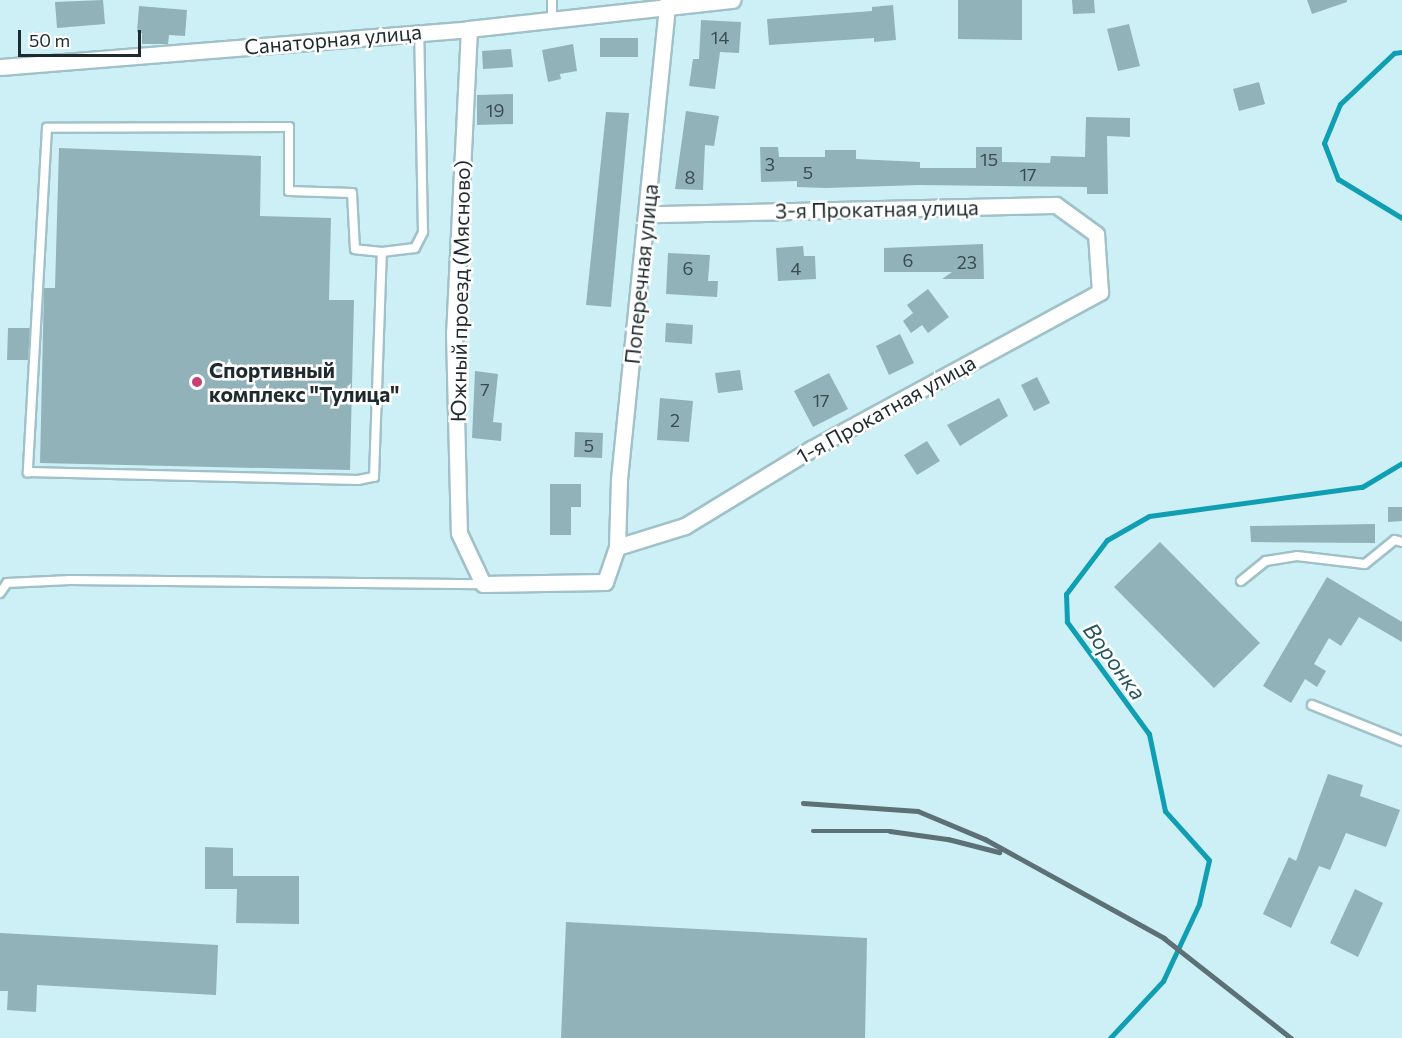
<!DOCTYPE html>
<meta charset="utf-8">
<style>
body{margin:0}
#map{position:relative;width:1402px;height:1038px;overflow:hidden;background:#cdeff6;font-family:Commissioner,sans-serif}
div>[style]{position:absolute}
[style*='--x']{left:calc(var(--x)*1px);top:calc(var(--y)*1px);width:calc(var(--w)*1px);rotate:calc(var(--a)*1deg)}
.stream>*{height:5px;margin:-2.5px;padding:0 2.5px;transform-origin:2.5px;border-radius:2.5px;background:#109eb3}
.building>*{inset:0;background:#92b2b9}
.roads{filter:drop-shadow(2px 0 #a1c1c8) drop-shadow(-2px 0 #a1c1c8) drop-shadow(0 2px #a1c1c8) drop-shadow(0 -2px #a1c1c8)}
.lane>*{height:8px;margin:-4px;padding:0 4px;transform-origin:4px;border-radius:4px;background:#fff}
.street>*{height:15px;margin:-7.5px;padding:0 7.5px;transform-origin:7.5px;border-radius:7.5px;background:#fff}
.rail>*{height:4.5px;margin:-2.25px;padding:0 2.25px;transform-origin:2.25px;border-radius:2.25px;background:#5c7075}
.dots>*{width:16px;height:16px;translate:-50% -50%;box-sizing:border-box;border:3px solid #fff;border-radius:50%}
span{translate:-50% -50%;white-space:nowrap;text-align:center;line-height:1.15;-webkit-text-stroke:5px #fff;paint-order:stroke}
.number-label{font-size:18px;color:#3b4c50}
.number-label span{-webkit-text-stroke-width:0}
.street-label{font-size:21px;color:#1e2a2d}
.poi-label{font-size:21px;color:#1e2a2d;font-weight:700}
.left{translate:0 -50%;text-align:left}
.water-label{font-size:22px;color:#22555e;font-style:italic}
.scale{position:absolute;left:18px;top:30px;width:123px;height:27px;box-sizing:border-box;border:3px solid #1e2a2d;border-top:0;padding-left:8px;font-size:18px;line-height:21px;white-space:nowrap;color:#1e2a2d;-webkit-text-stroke:4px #fff;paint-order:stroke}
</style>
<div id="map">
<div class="stream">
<div style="--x:1402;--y:52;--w:8;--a:173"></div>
<div style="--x:1394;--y:53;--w:74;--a:136.6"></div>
<div style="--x:1340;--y:104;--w:42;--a:112.3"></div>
<div style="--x:1324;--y:143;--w:39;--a:69"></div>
<div style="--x:1338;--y:179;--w:75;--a:31.4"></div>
<div style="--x:1110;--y:1038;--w:78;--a:-47.1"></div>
<div style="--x:1163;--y:981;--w:85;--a:-64.9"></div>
<div style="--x:1199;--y:904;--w:45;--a:-77.2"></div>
<div style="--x:1209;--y:860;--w:66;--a:-131.9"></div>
<div style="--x:1165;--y:811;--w:79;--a:-101.7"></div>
<div style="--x:1149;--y:734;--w:139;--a:-126.2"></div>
<div style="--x:1067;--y:622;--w:28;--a:-92"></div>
<div style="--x:1066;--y:594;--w:68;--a:-52.8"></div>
<div style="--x:1107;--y:540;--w:48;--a:-29.7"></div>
<div style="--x:1149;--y:516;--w:215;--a:-7.8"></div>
<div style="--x:1362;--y:487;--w:47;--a:-31"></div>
</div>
<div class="building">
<div style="clip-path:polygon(103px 0,105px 24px,57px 28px,55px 2px)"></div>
<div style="clip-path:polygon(958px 0,1022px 0,1022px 40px,958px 39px)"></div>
<div style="clip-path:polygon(1072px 0,1094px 0,1095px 13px,1073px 14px)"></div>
<div style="clip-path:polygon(1307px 0,1347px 0,1347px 2px,1312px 14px)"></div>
<div style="clip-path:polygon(893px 5px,896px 40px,874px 42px,874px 38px,769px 45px,767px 19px,872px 11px,872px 7px)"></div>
<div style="clip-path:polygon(139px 6px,187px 10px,185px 36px,169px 35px,168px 44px,142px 44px,142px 33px,137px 32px)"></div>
<div style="clip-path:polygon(701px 20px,741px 22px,739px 53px,720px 52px,715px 89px,689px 86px,693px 59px,699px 59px)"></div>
<div style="clip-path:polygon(1129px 24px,1140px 66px,1118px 71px,1107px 29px)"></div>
<div style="clip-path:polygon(600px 38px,638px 38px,638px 57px,600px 57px)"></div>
<div style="clip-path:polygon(573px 44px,577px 71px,560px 74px,561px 79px,548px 82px,542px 50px)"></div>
<div style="clip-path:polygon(511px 49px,513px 67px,483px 69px,482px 51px)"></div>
<div style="clip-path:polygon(1259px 82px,1265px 104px,1239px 111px,1233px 89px)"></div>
<div style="clip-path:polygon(513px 94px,513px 124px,477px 125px,477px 95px)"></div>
<div style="clip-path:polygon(686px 111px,719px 116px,714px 146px,705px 145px,703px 190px,675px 189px)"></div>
<div style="clip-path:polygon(606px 112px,629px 113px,611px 307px,586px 305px)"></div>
<div style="clip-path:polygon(1086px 117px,1130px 118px,1130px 137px,1107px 136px,1108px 194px,1087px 194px,1087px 187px,920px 185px,826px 188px,797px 187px,797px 181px,761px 182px,760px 147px,778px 147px,779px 157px,825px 157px,825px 150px,856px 150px,856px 159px,920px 162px,920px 168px,976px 168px,976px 147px,1002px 147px,1002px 162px,1050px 163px,1051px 156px,1085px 157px)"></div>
<div style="clip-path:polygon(59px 148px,261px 156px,260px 216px,331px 218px,329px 300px,354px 300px,350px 470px,40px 463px,44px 288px,55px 288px)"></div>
<div style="clip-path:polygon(983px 244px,984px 279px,942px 279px,952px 272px,884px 272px,884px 248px)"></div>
<div style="clip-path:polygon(803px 246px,804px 256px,815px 256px,816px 279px,778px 281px,776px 248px)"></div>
<div style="clip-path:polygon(668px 253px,710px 255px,708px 281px,718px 281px,717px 297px,666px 294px)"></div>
<div style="clip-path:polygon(928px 289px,949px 317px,928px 333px,922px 325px,911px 333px,903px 321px,913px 313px,907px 305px)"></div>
<div style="clip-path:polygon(666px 323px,693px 325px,692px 344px,665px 342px)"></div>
<div style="clip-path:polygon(8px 328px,30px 328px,28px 360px,7px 360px)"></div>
<div style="clip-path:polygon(900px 334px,914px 363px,889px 375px,876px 346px)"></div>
<div style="clip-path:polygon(740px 370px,743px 390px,718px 393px,715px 373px)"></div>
<div style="clip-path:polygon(475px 371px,498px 374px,493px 422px,502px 423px,501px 441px,472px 438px)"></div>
<div style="clip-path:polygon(829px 373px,848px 409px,813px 427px,794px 391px)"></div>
<div style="clip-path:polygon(1037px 377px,1050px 403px,1034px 411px,1021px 385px)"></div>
<div style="clip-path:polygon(660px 398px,693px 401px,689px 442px,657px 440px)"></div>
<div style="clip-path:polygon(999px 398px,1008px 416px,960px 446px,947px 425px)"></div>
<div style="clip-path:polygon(575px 432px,603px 433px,602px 458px,574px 457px)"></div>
<div style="clip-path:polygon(927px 441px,940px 461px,917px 475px,904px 455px)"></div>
<div style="clip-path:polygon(550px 484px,581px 484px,581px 507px,571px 507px,571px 535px,550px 535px)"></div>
<div style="clip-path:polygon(1388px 507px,1402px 507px,1402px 521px,1388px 522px)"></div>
<div style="clip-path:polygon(1375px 524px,1375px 543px,1251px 542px,1250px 526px)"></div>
<div style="clip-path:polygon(1160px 542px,1260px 643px,1214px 688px,1114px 587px)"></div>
<div style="clip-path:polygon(1327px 577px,1402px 622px,1402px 642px,1359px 617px,1341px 646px,1329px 638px,1314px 664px,1326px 671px,1317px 687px,1305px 679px,1291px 703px,1263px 686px)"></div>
<div style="clip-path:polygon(1328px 774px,1363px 785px,1360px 796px,1400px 810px,1386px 847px,1346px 833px,1330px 870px,1319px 866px,1291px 928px,1263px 914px,1289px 857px,1296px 861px)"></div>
<div style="clip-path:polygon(205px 847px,233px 848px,233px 876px,299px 876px,299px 924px,236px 923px,237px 889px,205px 889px)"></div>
<div style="clip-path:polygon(1355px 889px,1383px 903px,1358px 957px,1330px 943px)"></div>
<div style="clip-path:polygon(566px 922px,867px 938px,865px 1038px,561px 1038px)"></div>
<div style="clip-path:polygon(0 933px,218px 945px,216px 995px,37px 985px,36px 1012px,7px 1010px,8px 991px,0 991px)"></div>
</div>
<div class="roads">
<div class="lane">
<div style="--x:552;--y:0;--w:21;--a:90"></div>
<div style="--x:382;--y:252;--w:27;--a:-174"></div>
<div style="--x:355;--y:249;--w:56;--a:-93.1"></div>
<div style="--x:352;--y:193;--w:63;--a:-178.2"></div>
<div style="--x:289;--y:191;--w:64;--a:-90"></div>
<div style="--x:289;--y:127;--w:242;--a:179.8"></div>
<div style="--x:47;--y:128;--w:345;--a:93.2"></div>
<div style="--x:28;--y:472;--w:330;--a:1.4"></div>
<div style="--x:358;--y:480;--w:16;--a:-11"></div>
<div style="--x:374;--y:477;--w:225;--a:-88"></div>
<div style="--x:382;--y:252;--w:33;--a:-7"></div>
<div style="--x:415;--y:248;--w:18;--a:-63"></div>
<div style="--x:423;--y:232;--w:200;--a:-91.1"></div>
<div style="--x:1241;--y:581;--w:32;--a:-39"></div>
<div style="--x:1266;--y:561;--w:31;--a:-9"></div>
<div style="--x:1297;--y:556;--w:68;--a:6.7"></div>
<div style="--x:1365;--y:564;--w:38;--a:-39"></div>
<div style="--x:1395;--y:540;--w:7;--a:16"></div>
<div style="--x:0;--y:593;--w:12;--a:-55"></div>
<div style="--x:7;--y:583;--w:63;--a:-2.7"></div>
<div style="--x:70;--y:580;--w:413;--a:0.6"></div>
<div style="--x:1312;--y:705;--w:97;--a:21.8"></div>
</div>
<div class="street">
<div style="--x:469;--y:29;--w:303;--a:92.8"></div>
<div style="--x:454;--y:332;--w:201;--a:88.6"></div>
<div style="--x:459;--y:533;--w:56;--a:64.8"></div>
<div style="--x:483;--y:584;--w:122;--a:-0.9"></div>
<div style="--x:605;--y:582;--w:37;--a:-71"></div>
<div style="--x:617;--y:547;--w:68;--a:-88.3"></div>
<div style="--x:619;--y:479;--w:481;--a:-84.2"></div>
<div style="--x:0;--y:67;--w:471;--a:-4.6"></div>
<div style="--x:469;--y:29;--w:265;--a:-6.3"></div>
<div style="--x:617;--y:547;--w:71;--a:-17.2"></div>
<div style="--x:685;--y:526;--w:148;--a:-31.4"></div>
<div style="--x:811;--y:449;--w:329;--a:-28.5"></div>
<div style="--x:1100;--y:292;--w:58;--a:-93.9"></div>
<div style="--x:1096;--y:234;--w:49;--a:-144.1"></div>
<div style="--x:1056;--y:205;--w:408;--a:178.7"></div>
</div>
</div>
<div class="rail">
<div style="--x:803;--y:803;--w:115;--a:4"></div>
<div style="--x:918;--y:811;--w:73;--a:22.7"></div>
<div style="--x:985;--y:839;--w:205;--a:28.9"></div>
<div style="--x:1164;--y:938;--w:162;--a:38.2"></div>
<div style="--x:813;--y:831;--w:77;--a:0"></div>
<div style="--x:890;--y:831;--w:59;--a:7.9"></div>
<div style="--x:948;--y:839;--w:53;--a:14.3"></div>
</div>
<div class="dots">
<div style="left:197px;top:382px;background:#cb4074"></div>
</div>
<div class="number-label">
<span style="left:720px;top:37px">14</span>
<span style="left:495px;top:110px">19</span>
<span style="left:989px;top:159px">15</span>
<span style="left:770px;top:164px">3</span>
<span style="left:808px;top:172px">5</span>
<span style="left:1028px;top:174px">17</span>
<span style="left:690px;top:177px">8</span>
<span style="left:908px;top:260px">6</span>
<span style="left:967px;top:262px">23</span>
<span style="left:688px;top:268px">6</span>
<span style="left:796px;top:268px">4</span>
<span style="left:485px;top:389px">7</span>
<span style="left:821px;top:400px">17</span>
<span style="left:675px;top:420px">2</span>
<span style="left:589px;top:445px">5</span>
</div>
<div class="street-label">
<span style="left:333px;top:39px;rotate:-5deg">Санаторная улица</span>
<span style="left:877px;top:209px;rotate:-1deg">3-я Прокатная улица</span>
<span style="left:641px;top:274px;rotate:-84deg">Поперечная улица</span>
<span style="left:460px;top:291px;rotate:-89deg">Южный проезд (Мясново)</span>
<span style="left:886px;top:409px;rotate:-29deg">1-я Прокатная улица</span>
</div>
<div class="poi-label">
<span class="left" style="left:209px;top:382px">Спортивный<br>комплекс "Тулица"</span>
</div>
<div class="water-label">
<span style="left:1115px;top:661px;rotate:54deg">Воронка</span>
</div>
<div class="scale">50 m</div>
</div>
